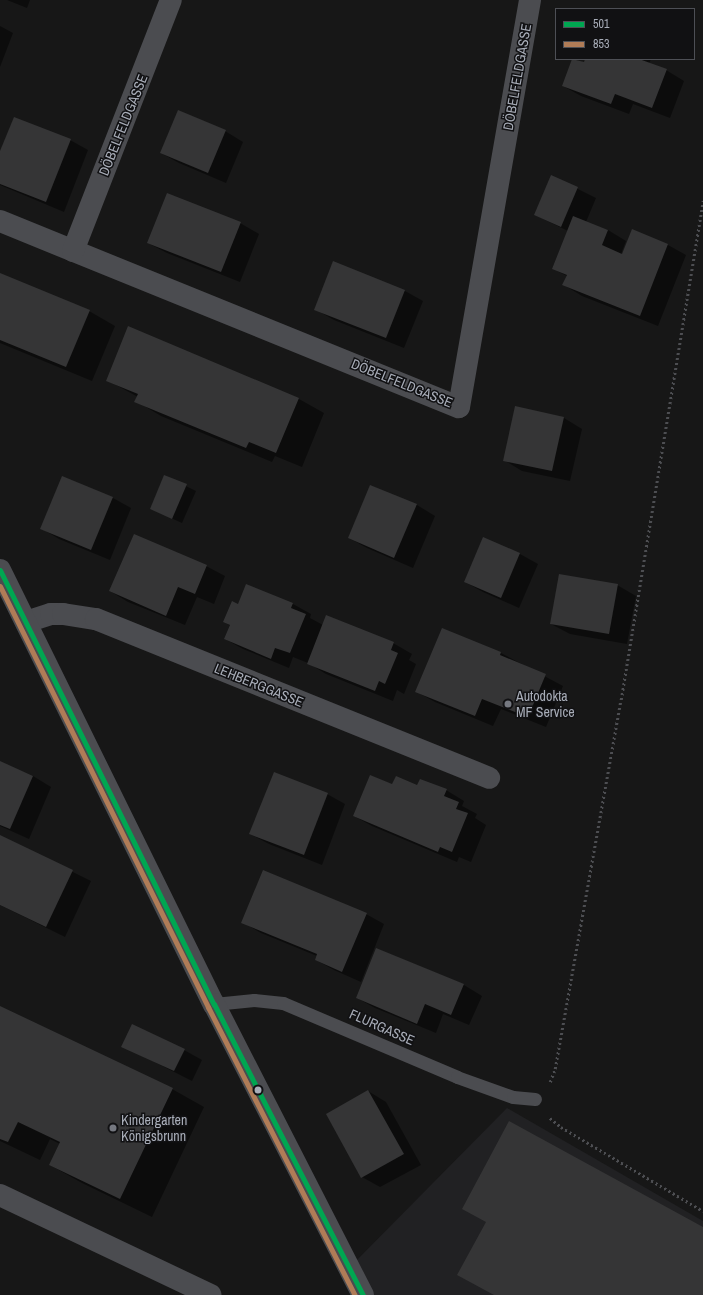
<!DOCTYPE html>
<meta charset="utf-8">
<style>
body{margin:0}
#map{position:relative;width:703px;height:1295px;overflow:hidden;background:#171717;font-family:"Archivo Narrow",sans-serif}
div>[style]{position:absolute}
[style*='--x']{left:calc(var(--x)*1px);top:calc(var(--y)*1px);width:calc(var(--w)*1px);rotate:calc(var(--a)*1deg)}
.built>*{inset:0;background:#212123}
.shadow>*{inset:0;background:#0007}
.building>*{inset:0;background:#353536}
.path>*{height:2.5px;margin-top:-1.25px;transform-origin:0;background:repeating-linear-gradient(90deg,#4d4e52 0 2px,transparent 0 5px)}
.service>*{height:13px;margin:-6.5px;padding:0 6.5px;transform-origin:6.5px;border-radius:6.5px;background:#4b4c50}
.minor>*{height:22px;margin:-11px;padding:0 11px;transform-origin:11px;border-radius:11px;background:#4b4c50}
.tertiary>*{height:22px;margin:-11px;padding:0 11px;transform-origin:11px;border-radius:11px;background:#4b4c50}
.bus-1>*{height:5px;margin:-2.5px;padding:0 2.5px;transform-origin:2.5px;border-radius:2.5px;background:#00a651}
.bus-2>*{height:5px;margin:-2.5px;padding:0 2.5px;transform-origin:2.5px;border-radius:2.5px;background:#b07c57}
.dots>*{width:11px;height:11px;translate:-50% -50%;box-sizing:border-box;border:2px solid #111113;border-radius:50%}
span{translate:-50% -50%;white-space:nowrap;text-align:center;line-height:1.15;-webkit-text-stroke:3px #111113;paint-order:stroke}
.street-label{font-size:14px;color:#a8adb8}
.poi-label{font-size:14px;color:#a8adb8}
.left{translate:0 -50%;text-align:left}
.legend{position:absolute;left:555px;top:8px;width:140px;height:52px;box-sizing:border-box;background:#111113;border:1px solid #4d4f55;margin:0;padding:5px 7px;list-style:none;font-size:12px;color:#a8adb8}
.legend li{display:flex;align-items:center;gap:8px;height:20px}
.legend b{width:20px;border:1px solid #4d4f55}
</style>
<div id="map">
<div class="built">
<div style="clip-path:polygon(507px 1108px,703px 1221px,703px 1295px,369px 1295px,352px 1265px)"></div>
</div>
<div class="shadow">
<div style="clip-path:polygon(7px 0,30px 0,27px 8px)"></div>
<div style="clip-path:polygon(0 26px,13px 33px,0 67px)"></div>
<div style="clip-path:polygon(573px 59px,585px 63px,586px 59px,651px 59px,649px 64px,666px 70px,684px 81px,670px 118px,633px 104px,629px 114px,581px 96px,563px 86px)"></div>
<div style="clip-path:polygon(225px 131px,243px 142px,226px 183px,179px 163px,161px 153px)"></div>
<div style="clip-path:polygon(70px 140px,88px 150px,64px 212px,0 185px,0 154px)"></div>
<div style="clip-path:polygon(552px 176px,596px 198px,586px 222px,608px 230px,626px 241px,621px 254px,623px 255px,632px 231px,668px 245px,686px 255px,658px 326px,582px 296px,564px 285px,567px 276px,553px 269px,568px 231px,535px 215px)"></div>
<div style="clip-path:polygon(240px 223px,259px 234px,240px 282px,167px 253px,148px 243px)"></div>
<div style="clip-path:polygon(0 274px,89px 311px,115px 326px,92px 381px,0 343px)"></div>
<div style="clip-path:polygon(405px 291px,423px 301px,404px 348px,334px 320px,315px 309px)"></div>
<div style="clip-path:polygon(107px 380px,299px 399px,324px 413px,302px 467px,275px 456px,272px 462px,161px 416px,136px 401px,138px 397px)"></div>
<div style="clip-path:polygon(564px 418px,582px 429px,570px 481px,522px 471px,504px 460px)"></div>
<div style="clip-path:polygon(165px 476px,196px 491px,182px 523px,151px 509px)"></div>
<div style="clip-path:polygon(371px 486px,417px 505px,435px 516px,413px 568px,367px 548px,349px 538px)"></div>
<div style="clip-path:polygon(113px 498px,131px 508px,110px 560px,59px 539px,41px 528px)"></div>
<div style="clip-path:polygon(520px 554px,538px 564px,519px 608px,483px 592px,465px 582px)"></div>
<div style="clip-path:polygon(206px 566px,225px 576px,214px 604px,197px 597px,185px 625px,128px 602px,110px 591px)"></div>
<div style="clip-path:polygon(247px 585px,293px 604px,311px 614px,310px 618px,323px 625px,393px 643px,412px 654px,409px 660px,416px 664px,404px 694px,397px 690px,393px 701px,326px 674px,308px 663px,293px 657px,289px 668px,243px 649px,225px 639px,231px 626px,224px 622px,239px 605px)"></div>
<div style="clip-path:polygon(617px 585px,636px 596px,627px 644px,570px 634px,551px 624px)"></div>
<div style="clip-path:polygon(501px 653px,563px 686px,546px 727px,501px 709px,493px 726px,435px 702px,417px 692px)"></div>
<div style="clip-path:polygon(0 762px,33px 776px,51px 787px,29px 839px,0 826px)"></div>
<div style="clip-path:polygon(393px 785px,446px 790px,464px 801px,462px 806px,477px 814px,475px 818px,486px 825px,471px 862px,459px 857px,457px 862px,372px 826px,354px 816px)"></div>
<div style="clip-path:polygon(327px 794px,345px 804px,322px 865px,269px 844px,250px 834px)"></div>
<div style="clip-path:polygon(0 836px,91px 881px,65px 937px,0 905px)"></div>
<div style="clip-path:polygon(366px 914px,384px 924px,361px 982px,334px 970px,316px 960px,317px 956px,261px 933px,242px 922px)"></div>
<div style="clip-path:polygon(377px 949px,464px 985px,482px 996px,469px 1025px,443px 1014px,436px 1033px,375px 1008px,357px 998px)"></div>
<div style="clip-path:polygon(0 1007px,172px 1089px,204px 1107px,152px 1217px,82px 1183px,50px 1165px,60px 1144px,50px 1139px,40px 1160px,0 1141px)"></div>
<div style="clip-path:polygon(123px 1046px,184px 1050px,202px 1060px,192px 1081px)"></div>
<div style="clip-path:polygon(368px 1091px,386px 1102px,421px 1165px,380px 1187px,362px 1177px)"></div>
</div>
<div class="building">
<div style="clip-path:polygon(572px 59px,584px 62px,585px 59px,639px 59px,667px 69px,652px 108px,615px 94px,611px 104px,562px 86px)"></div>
<div style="clip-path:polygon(178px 110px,226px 130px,208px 173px,160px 153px)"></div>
<div style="clip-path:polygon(14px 117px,71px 139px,46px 202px,0 184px,0 151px)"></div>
<div style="clip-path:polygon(551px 175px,578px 187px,561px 227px,534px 215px)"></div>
<div style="clip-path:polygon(167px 193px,241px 222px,221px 272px,147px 243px)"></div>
<div style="clip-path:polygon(573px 216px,608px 230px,602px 245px,622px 254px,632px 229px,668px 244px,640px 316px,562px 285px,567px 275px,552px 269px)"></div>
<div style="clip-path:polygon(333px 261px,405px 290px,386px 338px,314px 310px)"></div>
<div style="clip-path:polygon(0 273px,90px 310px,66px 367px,0 340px)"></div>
<div style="clip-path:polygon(128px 326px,299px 398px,276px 453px,249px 442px,246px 448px,134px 402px,138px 394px,106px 381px)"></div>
<div style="clip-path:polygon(515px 406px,564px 417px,552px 471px,503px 461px)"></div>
<div style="clip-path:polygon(164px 475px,187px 484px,172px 519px,150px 509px)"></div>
<div style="clip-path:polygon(62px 476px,113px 497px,91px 550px,40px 529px)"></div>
<div style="clip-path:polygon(370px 485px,417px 504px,394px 558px,348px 538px)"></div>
<div style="clip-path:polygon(134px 534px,207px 565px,195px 594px,178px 587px,166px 616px,109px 591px)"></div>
<div style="clip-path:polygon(483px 537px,520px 553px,501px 598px,464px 582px)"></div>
<div style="clip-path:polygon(559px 574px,618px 584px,609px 634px,550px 624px)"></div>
<div style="clip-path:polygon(246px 584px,293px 603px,291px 608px,306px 614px,290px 653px,275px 648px,271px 659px,224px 639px,230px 625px,223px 622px,232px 601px,238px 604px)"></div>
<div style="clip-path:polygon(326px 615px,394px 642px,391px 650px,398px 653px,385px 684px,379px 681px,375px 691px,307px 664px)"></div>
<div style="clip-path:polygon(442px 628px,501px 652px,500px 655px,546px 674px,528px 717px,482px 699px,475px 716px,415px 692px)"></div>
<div style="clip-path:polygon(0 761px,33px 776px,10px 829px,0 825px)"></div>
<div style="clip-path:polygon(274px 772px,328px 793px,304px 855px,249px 834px)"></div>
<div style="clip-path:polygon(370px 775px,392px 784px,396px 776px,417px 785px,420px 779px,447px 789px,444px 796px,459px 802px,456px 809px,468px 813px,452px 852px,440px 847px,438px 852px,353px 816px)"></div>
<div style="clip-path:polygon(0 835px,73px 870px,46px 927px,0 905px)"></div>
<div style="clip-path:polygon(263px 870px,367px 913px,342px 972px,315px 960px,317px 954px,241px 923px)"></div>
<div style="clip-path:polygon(376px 948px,464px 984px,451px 1015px,425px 1004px,417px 1024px,356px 998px)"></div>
<div style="clip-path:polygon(0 1006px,173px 1088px,120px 1199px,49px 1165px,60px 1142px,18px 1122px,8px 1142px,0 1139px)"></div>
<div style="clip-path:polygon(132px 1024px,185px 1049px,174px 1071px,121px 1047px)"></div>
<div style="clip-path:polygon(368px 1090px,404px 1154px,361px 1178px,326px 1114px)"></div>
<div style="clip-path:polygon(509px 1121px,703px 1227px,703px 1295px,494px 1295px,457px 1275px,486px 1222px,462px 1209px)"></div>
</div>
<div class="path">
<div style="--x:550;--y:1082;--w:14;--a:-69"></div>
<div style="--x:555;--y:1069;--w:375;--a:-79.9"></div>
<div style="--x:621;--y:700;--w:506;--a:-80.67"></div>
<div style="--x:550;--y:1118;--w:14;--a:39"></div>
<div style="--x:561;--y:1127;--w:165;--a:30.6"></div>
</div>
<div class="service">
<div style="--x:214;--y:1004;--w:40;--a:-5.7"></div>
<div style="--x:254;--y:1000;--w:29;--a:6"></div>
<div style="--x:283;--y:1003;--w:189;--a:23"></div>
<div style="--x:457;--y:1077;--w:59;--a:19.7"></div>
<div style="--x:513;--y:1097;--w:22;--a:5"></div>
</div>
<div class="minor">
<div style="--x:0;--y:221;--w:495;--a:22.1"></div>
<div style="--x:459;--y:407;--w:413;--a:-80.1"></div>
<div style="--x:73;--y:251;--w:269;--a:-68.7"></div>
<div style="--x:26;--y:622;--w:26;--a:-18"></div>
<div style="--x:51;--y:614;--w:12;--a:0"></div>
<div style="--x:63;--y:614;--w:33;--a:9"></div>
<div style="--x:96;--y:619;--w:424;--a:22"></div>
<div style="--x:0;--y:1195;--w:233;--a:25.4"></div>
</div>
<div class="tertiary">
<div style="--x:0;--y:570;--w:484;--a:63.8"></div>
<div style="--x:214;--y:1004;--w:327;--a:62.9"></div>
</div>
<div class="bus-1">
<div style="--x:0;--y:570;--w:484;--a:63.8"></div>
<div style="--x:214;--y:1004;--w:327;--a:62.9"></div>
</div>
<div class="bus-2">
<div style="--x:0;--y:586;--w:470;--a:63.7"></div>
<div style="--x:208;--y:1007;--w:323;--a:63"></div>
</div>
<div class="dots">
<div style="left:508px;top:704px;background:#757880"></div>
<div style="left:258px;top:1090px;background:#a8adb8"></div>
<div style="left:113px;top:1128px;background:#757880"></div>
</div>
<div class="street-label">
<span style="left:517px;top:77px;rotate:-80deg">DÖBELFELDGASSE</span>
<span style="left:123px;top:125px;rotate:-68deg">DÖBELFELDGASSE</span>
<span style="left:402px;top:383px;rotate:22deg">DÖBELFELDGASSE</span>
<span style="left:259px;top:685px;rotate:22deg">LEHBERGGASSE</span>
<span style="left:382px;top:1027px;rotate:24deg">FLURGASSE</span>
</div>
<div class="poi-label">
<span class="left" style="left:516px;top:704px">Autodokta<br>MF Service</span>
<span class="left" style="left:121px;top:1128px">Kindergarten<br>Königsbrunn</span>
</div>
<ul class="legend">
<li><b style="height:5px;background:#00a651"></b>501</li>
<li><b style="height:5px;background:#b07c57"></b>853</li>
</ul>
</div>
